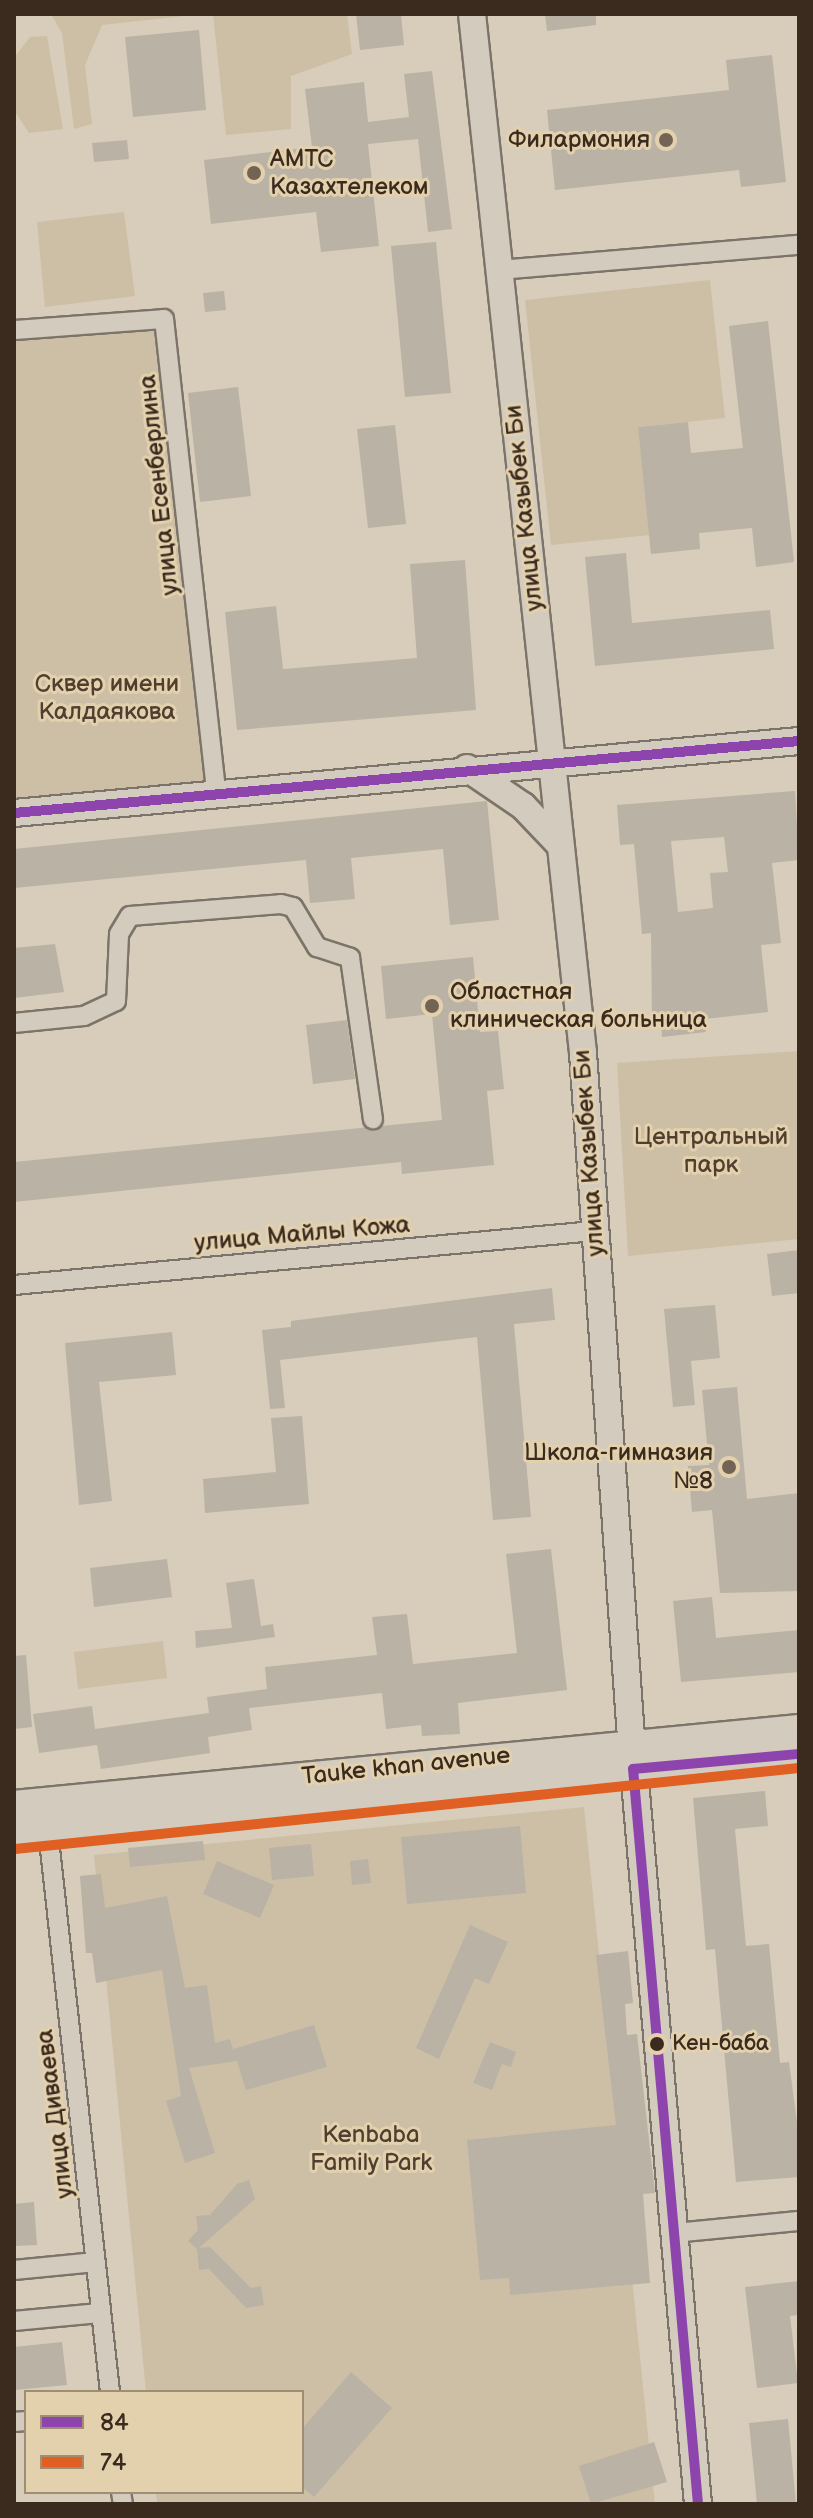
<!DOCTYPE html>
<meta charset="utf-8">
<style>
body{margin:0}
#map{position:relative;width:813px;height:2518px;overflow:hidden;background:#d7cdba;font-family:"Balsamiq Sans",sans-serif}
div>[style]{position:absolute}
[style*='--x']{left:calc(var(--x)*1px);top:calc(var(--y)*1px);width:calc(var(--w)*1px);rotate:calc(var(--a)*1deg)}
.green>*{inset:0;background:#cdbfa5}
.building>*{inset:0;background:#bab2a5}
.roads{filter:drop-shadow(2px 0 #7c7469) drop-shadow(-2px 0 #7c7469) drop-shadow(0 2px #7c7469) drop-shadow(0 -2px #7c7469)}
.street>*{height:18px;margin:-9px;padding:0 9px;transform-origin:9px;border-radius:9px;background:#d3cbbe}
.secondary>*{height:26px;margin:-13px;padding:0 13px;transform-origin:13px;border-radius:13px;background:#d3cbbe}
.primary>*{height:30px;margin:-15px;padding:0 15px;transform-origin:15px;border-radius:15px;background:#d3cbbe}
.bus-1>*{height:10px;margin:-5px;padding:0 5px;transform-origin:5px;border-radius:5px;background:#8e44ad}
.bus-2>*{height:10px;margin:-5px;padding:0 5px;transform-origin:5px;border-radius:5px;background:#e05f22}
.dots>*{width:22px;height:22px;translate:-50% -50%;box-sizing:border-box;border:4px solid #e3d1ae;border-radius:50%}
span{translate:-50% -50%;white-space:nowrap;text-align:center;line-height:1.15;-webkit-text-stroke:6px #e3d1ae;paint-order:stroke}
.bus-label{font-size:22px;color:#3b2a1e}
.left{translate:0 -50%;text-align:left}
.poi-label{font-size:24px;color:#3b2a1e}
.right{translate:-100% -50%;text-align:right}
.street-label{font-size:24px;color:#3b2a1e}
.park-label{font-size:24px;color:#503f30}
.frame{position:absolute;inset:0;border:16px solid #3b2a1e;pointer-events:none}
.legend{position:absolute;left:24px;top:2390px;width:280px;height:104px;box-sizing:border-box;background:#e3d1ae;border:2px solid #a08e74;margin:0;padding:10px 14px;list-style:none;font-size:24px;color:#3b2a1e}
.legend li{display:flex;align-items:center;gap:16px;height:40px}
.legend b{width:40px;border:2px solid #a08e74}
</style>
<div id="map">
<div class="green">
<div style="clip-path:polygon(51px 14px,202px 14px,102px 25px,85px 65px,92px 124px,74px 129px,62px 33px)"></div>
<div style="clip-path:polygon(213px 14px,347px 14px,352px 54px,291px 76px,291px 129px,226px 135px)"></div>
<div style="clip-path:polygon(47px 36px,63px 129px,29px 133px,14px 110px,14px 58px,30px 37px)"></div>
<div style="clip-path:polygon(124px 212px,135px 296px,45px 307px,37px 222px)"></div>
<div style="clip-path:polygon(710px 280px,725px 418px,638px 427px,650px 535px,551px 545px,525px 300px)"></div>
<div style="clip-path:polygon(162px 323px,209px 784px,14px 802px,14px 339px)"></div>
<div style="clip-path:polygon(799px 1051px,799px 1239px,628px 1256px,617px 1063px)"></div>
<div style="clip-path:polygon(163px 1641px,167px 1678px,78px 1689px,74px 1652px)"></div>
<div style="clip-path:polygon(584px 1807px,655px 2504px,157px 2504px,156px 2492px,302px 2492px,302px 2392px,146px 2392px,94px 1855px)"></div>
</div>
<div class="building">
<div style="clip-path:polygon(356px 14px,401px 14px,404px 45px,360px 50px)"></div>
<div style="clip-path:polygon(545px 14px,596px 14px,596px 25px,547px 31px)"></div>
<div style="clip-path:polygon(199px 30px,206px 110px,133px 117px,125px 37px)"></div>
<div style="clip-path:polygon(772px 55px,786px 182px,741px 187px,739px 170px,555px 190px,547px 110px,729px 90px,726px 60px)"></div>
<div style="clip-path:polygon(432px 71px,452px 229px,428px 232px,418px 139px,368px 144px,379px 246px,321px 252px,316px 212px,211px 224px,204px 160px,312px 147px,305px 89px,364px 82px,368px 122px,409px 117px,404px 74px)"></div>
<div style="clip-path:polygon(127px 140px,129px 159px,94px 162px,92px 143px)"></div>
<div style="clip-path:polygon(436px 242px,451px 393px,405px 397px,391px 246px)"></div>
<div style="clip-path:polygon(224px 291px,226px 310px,205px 312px,203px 293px)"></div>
<div style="clip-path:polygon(768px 321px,794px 562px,756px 567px,752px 528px,699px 533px,700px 549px,651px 554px,638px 427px,688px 422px,691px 453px,743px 448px,729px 326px)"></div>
<div style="clip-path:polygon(238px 387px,251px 496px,200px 502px,188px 393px)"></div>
<div style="clip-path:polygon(395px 425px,406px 524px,368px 528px,357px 429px)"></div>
<div style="clip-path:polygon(626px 553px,632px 623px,770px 610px,774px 649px,595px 666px,585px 557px)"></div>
<div style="clip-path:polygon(465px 560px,476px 710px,237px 730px,225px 612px,276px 606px,283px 669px,417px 658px,410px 564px)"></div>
<div style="clip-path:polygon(evenodd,795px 791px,799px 860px,772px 863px,781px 943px,761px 945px,768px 1012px,705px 1019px,706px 1032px,662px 1037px,661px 1019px,652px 1020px,651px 933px,642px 934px,634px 844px,620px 845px,617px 805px,795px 791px,724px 837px,728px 872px,710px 873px,713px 908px,678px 912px,671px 841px,724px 837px)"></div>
<div style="clip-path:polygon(487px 801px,499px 920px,450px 925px,443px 849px,351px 858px,355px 899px,310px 903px,306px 860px,14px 888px,14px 849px)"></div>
<div style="clip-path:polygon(55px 944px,64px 992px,14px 998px,14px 948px)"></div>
<div style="clip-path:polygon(473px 957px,480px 1032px,498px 1031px,504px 1089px,487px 1091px,494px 1165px,402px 1174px,401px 1162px,14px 1202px,14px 1162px,442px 1120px,432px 1014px,386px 1019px,381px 966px)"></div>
<div style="clip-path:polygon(347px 1020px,355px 1079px,313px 1084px,306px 1025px)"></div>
<div style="clip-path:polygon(799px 1250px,799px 1293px,772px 1296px,767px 1254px)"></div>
<div style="clip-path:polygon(552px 1288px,555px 1320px,514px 1324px,531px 1517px,493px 1520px,477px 1337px,280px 1360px,285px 1408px,270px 1409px,262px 1330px,291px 1327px,291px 1321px)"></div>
<div style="clip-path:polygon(715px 1305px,720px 1358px,691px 1361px,695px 1405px,673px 1407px,664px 1309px)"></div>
<div style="clip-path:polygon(172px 1332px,176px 1375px,99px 1382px,112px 1501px,79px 1505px,65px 1343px)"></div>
<div style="clip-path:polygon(737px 1387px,747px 1499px,799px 1493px,799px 1591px,720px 1593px,712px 1510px,692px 1512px,688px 1466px,709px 1465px,702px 1390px)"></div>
<div style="clip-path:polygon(302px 1416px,309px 1504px,205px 1513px,203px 1479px,276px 1472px,271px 1418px)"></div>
<div style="clip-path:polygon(551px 1549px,567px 1690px,458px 1703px,460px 1734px,422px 1736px,421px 1725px,386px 1729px,382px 1693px,249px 1708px,252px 1730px,208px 1737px,210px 1753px,101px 1769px,97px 1745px,39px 1753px,33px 1714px,92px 1706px,95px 1729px,209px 1713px,207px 1697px,267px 1689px,265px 1667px,377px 1655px,372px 1617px,407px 1614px,413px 1664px,517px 1653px,506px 1554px)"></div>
<div style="clip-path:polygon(167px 1559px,172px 1597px,94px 1607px,90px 1568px)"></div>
<div style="clip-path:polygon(254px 1579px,261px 1626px,273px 1624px,275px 1637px,196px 1648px,195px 1631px,232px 1628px,226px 1583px)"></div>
<div style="clip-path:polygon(712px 1597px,716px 1638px,799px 1630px,799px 1672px,681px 1682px,673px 1601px)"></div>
<div style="clip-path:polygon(26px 1655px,32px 1727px,14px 1729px,14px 1656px)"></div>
<div style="clip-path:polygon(765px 1791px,768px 1826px,735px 1829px,746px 1946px,769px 1944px,780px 2063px,789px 2062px,799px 2138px,799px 2177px,736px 2182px,715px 1949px,706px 1950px,693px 1798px)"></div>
<div style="clip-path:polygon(520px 1826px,526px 1893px,407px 1904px,401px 1837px)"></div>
<div style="clip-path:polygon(203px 1841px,205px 1860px,130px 1867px,128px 1848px)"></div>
<div style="clip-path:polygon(311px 1844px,314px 1876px,272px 1880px,269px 1848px)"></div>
<div style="clip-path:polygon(368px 1859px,371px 1883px,352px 1885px,350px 1861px)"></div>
<div style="clip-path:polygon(217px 1861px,274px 1885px,260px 1918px,203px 1894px)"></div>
<div style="clip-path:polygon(101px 1874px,105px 1908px,167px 1896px,185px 1988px,207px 1985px,215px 2043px,230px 2039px,233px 2049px,314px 2025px,327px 2067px,246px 2090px,237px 2061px,189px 2068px,215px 2153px,185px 2163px,166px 2101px,181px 2096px,162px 1970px,96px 1983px,92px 1953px,86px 1953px,80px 1876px)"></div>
<div style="clip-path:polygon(470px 1925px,508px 1942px,489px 1984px,475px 1978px,439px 2059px,416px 2048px)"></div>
<div style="clip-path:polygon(628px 1951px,633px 2003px,625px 2004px,627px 2035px,637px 2034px,655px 2193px,643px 2194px,650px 2283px,510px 2295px,509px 2278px,480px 2280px,467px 2140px,616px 2125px,596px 1955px)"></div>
<div style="clip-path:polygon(490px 2042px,516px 2052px,511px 2067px,502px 2064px,492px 2090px,473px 2083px)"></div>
<div style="clip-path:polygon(249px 2180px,255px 2199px,199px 2248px,210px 2247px,251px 2288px,261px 2286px,264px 2305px,246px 2308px,209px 2269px,199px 2270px,197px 2249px,188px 2241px,198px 2230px,196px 2216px,210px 2215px,237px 2184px)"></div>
<div style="clip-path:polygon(34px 2202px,37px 2245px,14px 2246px,14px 2204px)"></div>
<div style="clip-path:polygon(799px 2281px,799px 2315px,790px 2316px,798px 2383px,757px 2388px,745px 2287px)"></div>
<div style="clip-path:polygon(62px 2342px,67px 2385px,14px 2390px,14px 2347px)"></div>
<div style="clip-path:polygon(351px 2372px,392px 2408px,314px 2497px,302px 2487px,302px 2429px)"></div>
<div style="clip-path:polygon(788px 2419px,796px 2504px,757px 2504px,749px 2423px)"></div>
<div style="clip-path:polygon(654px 2442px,667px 2482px,591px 2504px,579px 2466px)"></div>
</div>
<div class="roads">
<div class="street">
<div style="--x:499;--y:270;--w:301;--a:-4.8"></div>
<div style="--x:14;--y:330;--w:150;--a:-4.2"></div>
<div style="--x:164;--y:319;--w:480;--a:83.7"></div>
<div style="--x:14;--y:1023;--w:70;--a:-5.7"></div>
<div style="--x:84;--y:1016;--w:35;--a:-25"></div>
<div style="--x:116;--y:1001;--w:67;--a:-87.4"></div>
<div style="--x:119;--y:934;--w:21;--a:-59"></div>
<div style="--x:130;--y:916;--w:151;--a:-4.5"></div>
<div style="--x:281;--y:904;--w:12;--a:14"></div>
<div style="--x:293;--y:907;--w:47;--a:59"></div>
<div style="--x:317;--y:947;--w:35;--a:18"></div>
<div style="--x:350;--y:958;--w:163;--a:81.9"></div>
<div style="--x:14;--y:1285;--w:583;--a:-5.32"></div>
<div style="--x:47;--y:1822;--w:573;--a:83.69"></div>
<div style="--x:674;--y:2233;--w:126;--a:-5.5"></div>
<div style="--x:14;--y:2270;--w:82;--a:-5.6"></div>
<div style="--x:14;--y:2321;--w:86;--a:-5.3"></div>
<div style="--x:14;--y:2422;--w:12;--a:-5"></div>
<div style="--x:121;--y:2492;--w:12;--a:81"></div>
</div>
<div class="secondary">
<div style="--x:472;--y:14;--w:1045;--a:83.9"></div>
<div style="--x:583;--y:1053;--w:673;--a:85.99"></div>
<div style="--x:630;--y:1724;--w:783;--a:85.02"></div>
<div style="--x:467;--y:768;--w:68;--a:34.2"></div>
<div style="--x:523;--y:806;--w:54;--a:46.5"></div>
<div style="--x:14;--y:813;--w:788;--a:-5.24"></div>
</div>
<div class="primary">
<div style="--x:14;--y:1806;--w:789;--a:-5.53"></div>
<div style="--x:14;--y:1835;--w:789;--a:-5.89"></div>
</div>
</div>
<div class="bus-1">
<div style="--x:14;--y:813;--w:788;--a:-5.24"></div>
<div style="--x:698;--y:2504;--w:738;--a:-95.05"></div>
<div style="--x:633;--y:1769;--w:167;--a:-5.2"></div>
</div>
<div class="bus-2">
<div style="--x:15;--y:1849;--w:788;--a:-5.9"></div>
</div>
<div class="dots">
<div style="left:666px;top:140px;background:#726355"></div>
<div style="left:254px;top:173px;background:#726355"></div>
<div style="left:432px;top:1006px;background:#726355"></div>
<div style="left:729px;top:1467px;background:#726355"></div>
<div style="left:657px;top:2044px;background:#3b2a1e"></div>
</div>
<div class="bus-label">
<span class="left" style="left:672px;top:2044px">Кен-баба</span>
</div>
<div class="poi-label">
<span class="right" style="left:650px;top:140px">Филармония</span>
<span class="left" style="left:270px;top:173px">АМТС<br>Казахтелеком</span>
<span class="left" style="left:450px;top:1006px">Областная<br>клиническая больница</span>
<span class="right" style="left:713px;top:1467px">Школа-гимназия<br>№8</span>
</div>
<div class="street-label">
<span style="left:159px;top:485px;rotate:-96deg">улица Есенберлина</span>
<span style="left:524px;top:508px;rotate:-96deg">улица Казыбек Би</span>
<span style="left:589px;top:1153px;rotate:-94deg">улица Казыбек Би</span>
<span style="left:302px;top:1234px;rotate:-5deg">улица Майлы Кожа</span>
<span style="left:406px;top:1766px;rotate:-6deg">Tauke khan avenue</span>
<span style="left:55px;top:2114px;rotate:-97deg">улица Диваева</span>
</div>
<div class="park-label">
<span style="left:107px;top:698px">Сквер имени<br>Калдаякова</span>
<span style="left:711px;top:1151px">Центральный<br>парк</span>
<span style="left:371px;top:2149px">Kenbaba<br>Family Park</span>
</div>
<div class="frame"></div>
<ul class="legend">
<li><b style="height:10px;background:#8e44ad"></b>84</li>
<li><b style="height:10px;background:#e05f22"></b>74</li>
</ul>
</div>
